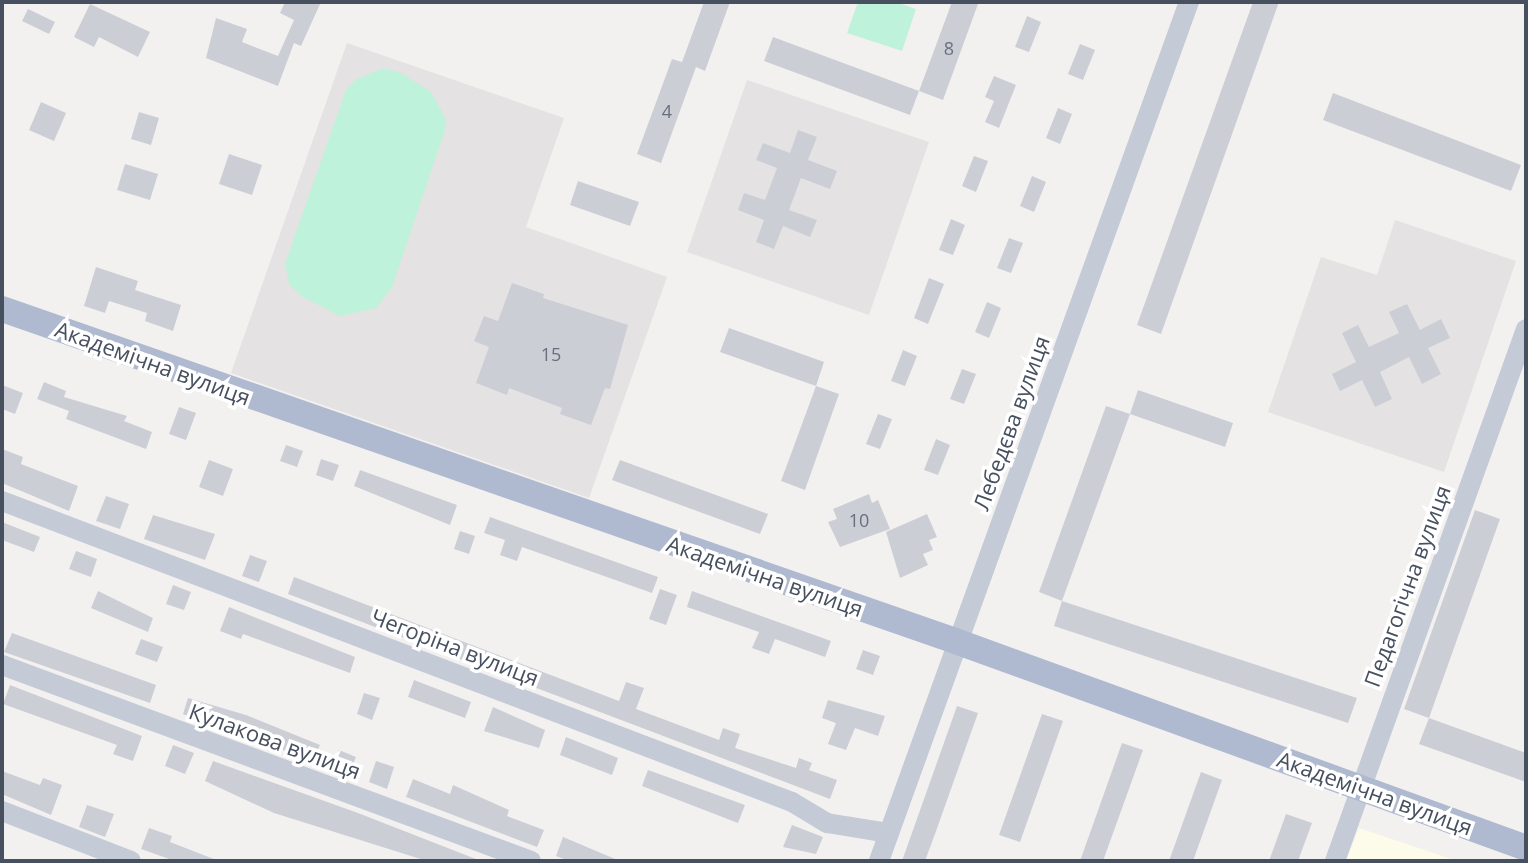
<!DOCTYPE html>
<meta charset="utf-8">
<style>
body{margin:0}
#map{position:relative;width:1528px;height:863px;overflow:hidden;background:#f3f1f0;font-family:"Open Sans",sans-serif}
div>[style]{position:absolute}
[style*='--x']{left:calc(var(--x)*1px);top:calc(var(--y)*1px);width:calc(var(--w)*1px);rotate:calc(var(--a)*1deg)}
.commercial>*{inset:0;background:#fdfbea}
.education>*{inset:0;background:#e4e2e2}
.green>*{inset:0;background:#bef2da}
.building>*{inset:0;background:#ccced6}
.minor>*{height:20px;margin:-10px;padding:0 10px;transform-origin:10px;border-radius:10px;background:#c4cad6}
.major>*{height:26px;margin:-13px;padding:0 13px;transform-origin:13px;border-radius:13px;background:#afbad0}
span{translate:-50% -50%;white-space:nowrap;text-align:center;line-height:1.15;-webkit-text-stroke:7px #fff;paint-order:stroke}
.number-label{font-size:18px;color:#68707d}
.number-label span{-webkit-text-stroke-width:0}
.street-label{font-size:22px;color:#47505f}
.frame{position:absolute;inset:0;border:4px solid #47505f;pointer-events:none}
</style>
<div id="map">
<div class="commercial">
<div style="clip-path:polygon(1359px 828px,1457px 861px,1346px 861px)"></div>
</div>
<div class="education">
<div style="clip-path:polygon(347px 43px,564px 118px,526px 227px,667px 277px,589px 498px,231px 373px)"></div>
<div style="clip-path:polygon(747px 80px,929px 142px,869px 315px,687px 252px)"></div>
<div style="clip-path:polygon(1395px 220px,1516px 261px,1444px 472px,1268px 412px,1321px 257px,1377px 275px)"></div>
</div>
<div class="green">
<div style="clip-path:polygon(858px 2px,896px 2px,916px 9px,902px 51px,847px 33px)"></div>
<div style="clip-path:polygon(383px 68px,399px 72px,430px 91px,446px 119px,444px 133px,392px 287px,376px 308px,340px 316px,301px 296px,289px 284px,285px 264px,346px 90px,355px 80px)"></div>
</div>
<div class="building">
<div style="clip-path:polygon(285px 2px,321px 2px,301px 46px,294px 43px,278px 86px,206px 58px,216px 18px,247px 29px,242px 42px,278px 56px,294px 20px,280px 13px)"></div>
<div style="clip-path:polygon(704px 2px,730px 2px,705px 71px,696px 67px,661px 163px,637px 154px,672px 59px,682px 62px)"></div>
<div style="clip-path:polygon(952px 2px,978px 4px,943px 100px,919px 91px)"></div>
<div style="clip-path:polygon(1253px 2px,1279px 2px,1161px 334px,1137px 325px)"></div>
<div style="clip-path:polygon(90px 4px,150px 32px,138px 57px,99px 37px,94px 47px,74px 37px)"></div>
<div style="clip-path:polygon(28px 9px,55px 22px,49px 34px,22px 21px)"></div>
<div style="clip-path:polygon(1027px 16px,1041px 22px,1029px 52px,1015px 47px)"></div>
<div style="clip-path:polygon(773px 37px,919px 91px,910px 115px,764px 61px)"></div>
<div style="clip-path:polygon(1080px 44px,1095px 50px,1083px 80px,1068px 74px)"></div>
<div style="clip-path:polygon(994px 76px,1016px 85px,999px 128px,985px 122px,994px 101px,985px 97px)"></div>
<div style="clip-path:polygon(1333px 93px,1521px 165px,1511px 191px,1323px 120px)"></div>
<div style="clip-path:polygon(41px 102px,66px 113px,54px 141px,29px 130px)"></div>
<div style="clip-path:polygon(1058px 108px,1072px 114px,1060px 144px,1046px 138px)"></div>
<div style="clip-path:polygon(139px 112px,159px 118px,151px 145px,131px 139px)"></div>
<div style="clip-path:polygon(798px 130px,817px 137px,808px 160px,837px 171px,830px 189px,801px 178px,789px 210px,817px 220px,810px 237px,783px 226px,774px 249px,756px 242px,764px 220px,738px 210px,744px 193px,765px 200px,777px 168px,756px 160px,763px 143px,790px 153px)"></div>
<div style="clip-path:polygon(229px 154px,262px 165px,252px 195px,219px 184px)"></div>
<div style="clip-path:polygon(974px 156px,988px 161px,976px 192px,962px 186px)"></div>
<div style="clip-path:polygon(125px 164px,158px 174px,150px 200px,117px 190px)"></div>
<div style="clip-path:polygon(1032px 176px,1046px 182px,1034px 212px,1020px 206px)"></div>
<div style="clip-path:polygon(578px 181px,639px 202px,630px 226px,570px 205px)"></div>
<div style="clip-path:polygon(951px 219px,965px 225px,953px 255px,939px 250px)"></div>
<div style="clip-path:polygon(1009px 238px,1023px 243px,1011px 273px,997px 268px)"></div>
<div style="clip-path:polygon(96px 267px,138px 281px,135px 290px,181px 305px,173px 331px,145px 321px,147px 313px,109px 301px,105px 313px,84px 306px)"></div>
<div style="clip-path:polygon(929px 278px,944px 284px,928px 324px,914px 318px)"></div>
<div style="clip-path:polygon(512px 283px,544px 294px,543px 298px,628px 325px,610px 389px,605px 388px,591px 425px,560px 414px,562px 408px,509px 388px,507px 395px,476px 383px,489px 347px,474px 341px,484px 316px,498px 321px)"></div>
<div style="clip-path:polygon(987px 302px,1001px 308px,989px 338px,975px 332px)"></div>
<div style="clip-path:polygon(1407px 304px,1420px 330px,1441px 319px,1450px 338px,1428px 348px,1441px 374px,1422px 384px,1409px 357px,1380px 372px,1392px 399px,1375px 407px,1362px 380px,1340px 391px,1332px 374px,1356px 362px,1342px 333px,1358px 325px,1369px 347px,1399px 333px,1389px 312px)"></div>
<div style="clip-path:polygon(729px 328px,824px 362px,816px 386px,720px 352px)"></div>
<div style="clip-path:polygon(903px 350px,917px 356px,905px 386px,891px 381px)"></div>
<div style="clip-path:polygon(962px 369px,976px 374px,964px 404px,950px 399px)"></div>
<div style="clip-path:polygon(44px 382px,66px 391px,64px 397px,127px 416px,124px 421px,152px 432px,146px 449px,66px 419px,69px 411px,37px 399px)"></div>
<div style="clip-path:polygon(2px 385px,23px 393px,15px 414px,2px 409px)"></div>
<div style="clip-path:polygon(816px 386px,839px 394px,805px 490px,781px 481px)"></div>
<div style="clip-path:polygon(1138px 390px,1233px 423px,1225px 447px,1130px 414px)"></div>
<div style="clip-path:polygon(1106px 406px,1130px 414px,1062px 601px,1039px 592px)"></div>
<div style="clip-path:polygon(179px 407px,196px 413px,186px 440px,169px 434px)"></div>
<div style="clip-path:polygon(878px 414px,892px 419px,880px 449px,866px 444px)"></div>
<div style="clip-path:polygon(936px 439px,950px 445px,938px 475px,924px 470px)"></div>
<div style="clip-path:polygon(286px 445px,303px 451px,297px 467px,280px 461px)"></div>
<div style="clip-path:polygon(2px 449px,23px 457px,21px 464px,78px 486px,69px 511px,2px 483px)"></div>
<div style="clip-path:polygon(321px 459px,339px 465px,333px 481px,316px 475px)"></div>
<div style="clip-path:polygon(209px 460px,233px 469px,223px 496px,199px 487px)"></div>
<div style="clip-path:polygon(620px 460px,768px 514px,760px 534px,612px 480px)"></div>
<div style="clip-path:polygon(360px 470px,457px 505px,450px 525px,354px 486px)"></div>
<div style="clip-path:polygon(869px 494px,872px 503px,878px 500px,890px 529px,840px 547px,828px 522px,837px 519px,833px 509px)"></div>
<div style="clip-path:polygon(106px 496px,129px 504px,120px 529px,96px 521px)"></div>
<div style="clip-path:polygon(1475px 510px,1500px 519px,1429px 718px,1404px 709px)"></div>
<div style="clip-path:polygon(927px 514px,937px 537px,929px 540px,933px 550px,923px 554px,928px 565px,900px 578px,886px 532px)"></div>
<div style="clip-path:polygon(153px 515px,215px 534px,205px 560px,144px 539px)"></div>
<div style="clip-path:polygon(490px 517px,658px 577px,652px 593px,522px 547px,517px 561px,500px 555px,505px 540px,484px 533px)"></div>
<div style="clip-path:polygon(2px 522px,40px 537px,34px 552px,2px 540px)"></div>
<div style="clip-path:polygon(460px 531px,475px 536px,469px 554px,454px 549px)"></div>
<div style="clip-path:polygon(76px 551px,97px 559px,91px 577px,69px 569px)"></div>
<div style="clip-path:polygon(250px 555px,267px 561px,259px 582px,242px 576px)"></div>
<div style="clip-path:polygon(294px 577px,619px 701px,626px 682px,644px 688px,636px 709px,719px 740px,723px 728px,740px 734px,735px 748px,796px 768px,799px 758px,812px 763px,809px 770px,837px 780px,830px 799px,288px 594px)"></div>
<div style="clip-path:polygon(173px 585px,191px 592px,184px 610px,166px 604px)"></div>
<div style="clip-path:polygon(660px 589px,677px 595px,666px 625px,649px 619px)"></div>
<div style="clip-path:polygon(98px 591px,153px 618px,148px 632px,91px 608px)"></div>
<div style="clip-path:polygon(692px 591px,831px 641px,825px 657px,775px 639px,769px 654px,752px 648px,759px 632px,687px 607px)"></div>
<div style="clip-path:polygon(1062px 601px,1357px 698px,1348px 723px,1054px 626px)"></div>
<div style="clip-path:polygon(229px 607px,355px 657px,350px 673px,243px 634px,241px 639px,220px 631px)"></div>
<div style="clip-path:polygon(12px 633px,156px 685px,150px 703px,4px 652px)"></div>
<div style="clip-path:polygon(141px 639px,163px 647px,157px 662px,135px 654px)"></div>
<div style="clip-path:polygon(863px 650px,880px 656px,873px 675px,856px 669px)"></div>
<div style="clip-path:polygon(414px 680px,471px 702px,465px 718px,408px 697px)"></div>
<div style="clip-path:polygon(10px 685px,142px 736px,133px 761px,113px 754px,117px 745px,3px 704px)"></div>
<div style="clip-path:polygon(364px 693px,380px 698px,372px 720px,357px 714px)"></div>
<div style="clip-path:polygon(188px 698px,246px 715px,320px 745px,311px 763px,277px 747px,275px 751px,183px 714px)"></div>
<div style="clip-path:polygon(828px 700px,885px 716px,878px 736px,855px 728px,846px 750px,828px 744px,836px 723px,822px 718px)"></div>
<div style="clip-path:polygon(957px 706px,978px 713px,935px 834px,925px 861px,902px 861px)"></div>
<div style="clip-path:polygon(493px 707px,545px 730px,539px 748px,484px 731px)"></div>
<div style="clip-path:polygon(1042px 714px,1063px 721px,1020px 842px,999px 835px)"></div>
<div style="clip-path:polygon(1429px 718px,1526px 753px,1526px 782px,1419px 744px)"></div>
<div style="clip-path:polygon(566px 737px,618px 758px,612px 775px,560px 755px)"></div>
<div style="clip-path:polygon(1122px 743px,1143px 750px,1103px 861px,1080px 861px)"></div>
<div style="clip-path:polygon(173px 745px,194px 753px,185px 774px,165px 766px)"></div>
<div style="clip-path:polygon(339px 750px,356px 757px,347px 779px,330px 773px)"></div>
<div style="clip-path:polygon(213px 761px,358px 813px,481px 861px,427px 861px,274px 813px,205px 781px)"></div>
<div style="clip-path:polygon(376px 761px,394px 767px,387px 789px,369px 782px)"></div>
<div style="clip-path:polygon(648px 770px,745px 805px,738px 823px,642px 786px)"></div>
<div style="clip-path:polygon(2px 771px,40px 785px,43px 778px,62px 785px,51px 815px,2px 794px)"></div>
<div style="clip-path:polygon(1201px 772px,1222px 780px,1193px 861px,1169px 861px)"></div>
<div style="clip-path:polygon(413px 779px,450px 794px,453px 785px,509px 810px,507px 816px,544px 830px,537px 847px,406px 797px)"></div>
<div style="clip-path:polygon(87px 805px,114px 814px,105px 837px,79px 827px)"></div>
<div style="clip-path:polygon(1286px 814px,1312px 823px,1298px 861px,1269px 861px)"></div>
<div style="clip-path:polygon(792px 825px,823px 837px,816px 854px,783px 847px)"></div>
<div style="clip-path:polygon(149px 828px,172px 836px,170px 842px,219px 861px,175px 861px,141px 849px)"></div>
<div style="clip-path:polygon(563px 837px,620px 861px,569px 861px,556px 856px)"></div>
</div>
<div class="minor">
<div style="--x:2;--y:501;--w:845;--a:20.86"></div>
<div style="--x:792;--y:802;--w:41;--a:31"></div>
<div style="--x:827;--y:823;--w:63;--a:9.2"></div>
<div style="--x:2;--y:665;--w:564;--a:20.33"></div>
<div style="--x:2;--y:811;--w:138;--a:21.2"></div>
<div style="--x:879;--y:861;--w:913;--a:-70.16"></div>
<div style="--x:1335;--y:861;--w:565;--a:-70.25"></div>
</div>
<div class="major">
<div style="--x:2;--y:309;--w:1012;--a:19.2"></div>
<div style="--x:958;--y:642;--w:604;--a:19.93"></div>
</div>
<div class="number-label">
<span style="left:949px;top:48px">8</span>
<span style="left:667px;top:111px">4</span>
<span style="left:551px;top:354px">15</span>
<span style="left:859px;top:520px">10</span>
</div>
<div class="street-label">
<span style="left:153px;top:363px;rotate:20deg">Академічна вулиця</span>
<span style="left:1011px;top:423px;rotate:-70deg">Лебедєва вулиця</span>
<span style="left:765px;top:576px;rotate:19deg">Академічна вулиця</span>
<span style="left:1407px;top:586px;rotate:-70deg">Педагогічна вулиця</span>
<span style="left:455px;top:647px;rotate:21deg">Чегоріна вулиця</span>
<span style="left:275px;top:741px;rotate:20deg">Кулакова вулиця</span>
<span style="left:1375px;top:793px;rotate:20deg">Академічна вулиця</span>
</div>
<div class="frame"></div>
</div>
